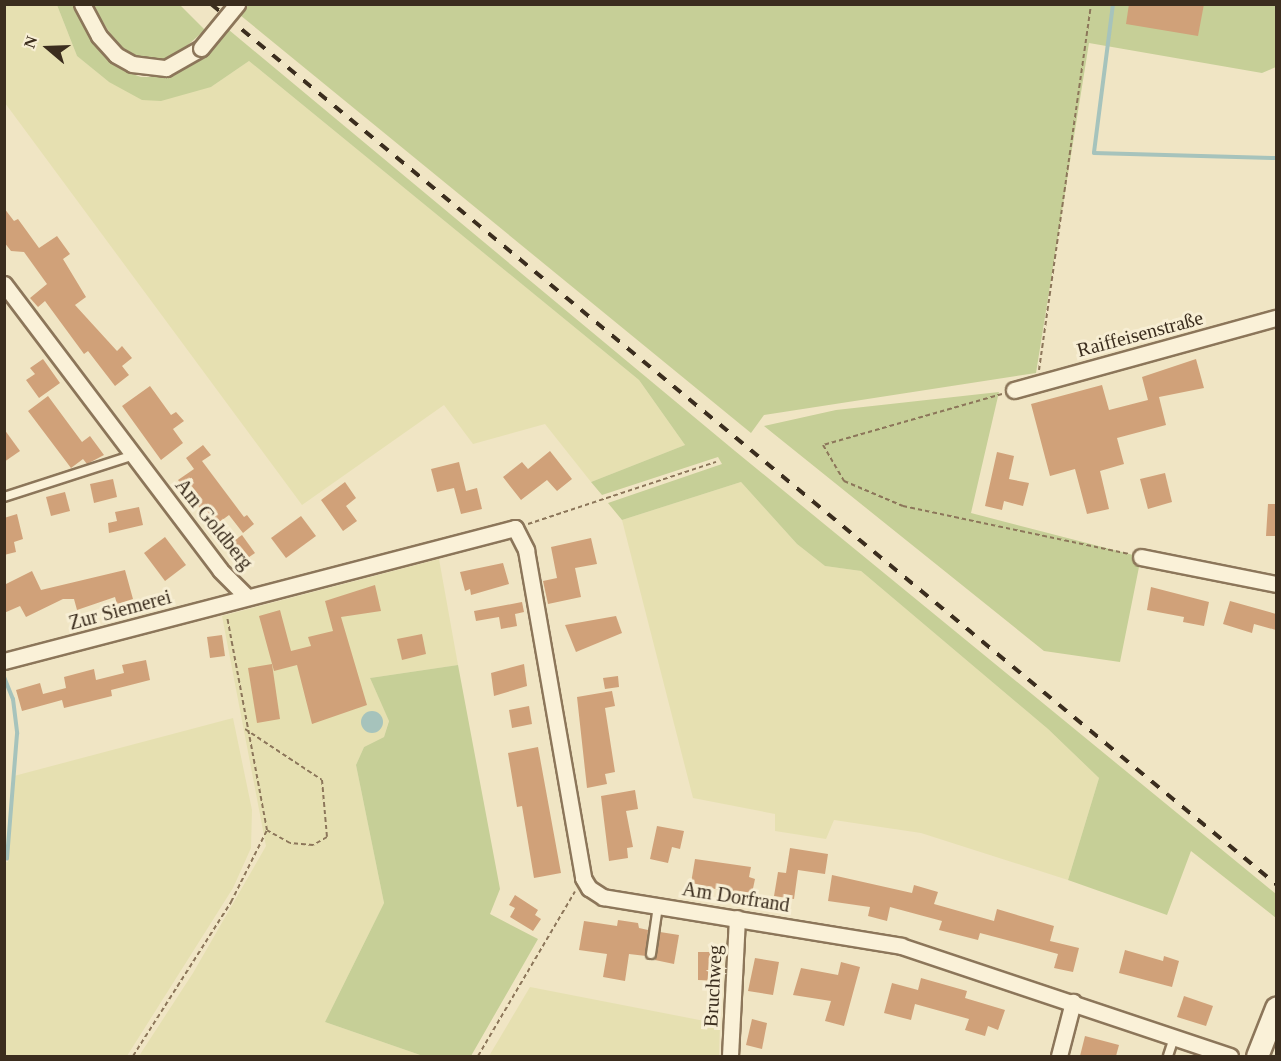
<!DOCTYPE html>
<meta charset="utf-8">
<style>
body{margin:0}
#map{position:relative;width:1281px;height:1061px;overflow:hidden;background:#f0e5c4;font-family:"Times New Roman",serif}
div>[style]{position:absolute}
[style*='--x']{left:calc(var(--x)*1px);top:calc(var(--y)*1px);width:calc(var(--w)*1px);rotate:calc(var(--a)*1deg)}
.farmland>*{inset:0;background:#e6e0b1}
.green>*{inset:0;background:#c6cf97}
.water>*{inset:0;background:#a6c3bc}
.round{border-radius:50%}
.stream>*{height:4px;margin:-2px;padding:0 2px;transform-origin:2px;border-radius:2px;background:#a6c3bc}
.building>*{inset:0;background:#d0a179}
.path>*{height:2px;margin-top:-1px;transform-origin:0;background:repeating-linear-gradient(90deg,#8c765a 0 4.5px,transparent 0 7.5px)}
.roads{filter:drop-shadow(2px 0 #8c765a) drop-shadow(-2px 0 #8c765a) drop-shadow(0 2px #8c765a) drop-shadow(0 -2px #8c765a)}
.lane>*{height:8px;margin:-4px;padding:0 4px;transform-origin:4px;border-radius:4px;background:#faf1d8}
.street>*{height:15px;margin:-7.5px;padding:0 7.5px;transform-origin:7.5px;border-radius:7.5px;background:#faf1d8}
.secondary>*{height:21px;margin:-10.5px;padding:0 10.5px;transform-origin:10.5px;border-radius:10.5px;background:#faf1d8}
.rail>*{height:4px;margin-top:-2px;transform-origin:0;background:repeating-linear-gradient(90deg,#3b2d1e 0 10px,transparent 0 20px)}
.bridges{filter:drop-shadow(2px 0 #8c765a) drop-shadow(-2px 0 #8c765a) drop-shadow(0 2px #8c765a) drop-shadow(0 -2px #8c765a)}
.street-bridge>*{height:15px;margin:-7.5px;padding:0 7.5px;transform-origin:7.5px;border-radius:7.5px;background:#faf1d8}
span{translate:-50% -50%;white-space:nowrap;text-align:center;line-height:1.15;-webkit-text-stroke:6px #f7eed4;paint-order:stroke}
.street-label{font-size:20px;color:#3b2d1e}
.frame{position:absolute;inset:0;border:6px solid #3b2d1e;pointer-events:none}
.north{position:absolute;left:18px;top:18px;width:60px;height:60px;-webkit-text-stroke:4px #f7eed4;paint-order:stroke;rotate:289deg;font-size:16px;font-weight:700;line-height:24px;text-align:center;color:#3b2d1e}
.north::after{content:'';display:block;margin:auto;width:21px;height:27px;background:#3b2d1e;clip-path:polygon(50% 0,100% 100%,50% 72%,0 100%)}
</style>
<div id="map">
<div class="farmland">
<div style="clip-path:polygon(4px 5px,57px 5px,77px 56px,109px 82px,211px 87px,249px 61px,639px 380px,685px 445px,591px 482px,545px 424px,473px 444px,444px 405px,302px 505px,5px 103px)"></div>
<div style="clip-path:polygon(741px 482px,797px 544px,825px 566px,861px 571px,1048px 729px,1099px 778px,1068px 880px,921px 833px,834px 820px,826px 839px,775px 831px,775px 814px,693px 798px,622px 520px)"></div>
<div style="clip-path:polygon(439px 559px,458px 665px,370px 678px,389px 720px,384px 737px,364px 747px,356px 765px,384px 903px,325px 1022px,423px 1056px,139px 1056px,193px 973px,266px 846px,222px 616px)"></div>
<div style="clip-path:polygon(233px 718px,252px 810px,251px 848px,233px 888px,127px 1056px,5px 1056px,4px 862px,8px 862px,14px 776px)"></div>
<div style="clip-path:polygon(530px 987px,720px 1024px,719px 1056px,489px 1056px)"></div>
</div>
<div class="green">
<div style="clip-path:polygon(245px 4px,1276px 5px,1276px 67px,1262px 73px,1089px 43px,1036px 373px,764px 415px,751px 433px,240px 15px)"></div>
<div style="clip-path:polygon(57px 5px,74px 5px,98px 49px,124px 71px,141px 77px,163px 77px,183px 70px,206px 55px,229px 30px,735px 451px,1276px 894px,1276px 918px,1191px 851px,1167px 915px,1068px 880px,1099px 778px,1048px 729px,861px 571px,825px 566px,797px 544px,741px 482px,622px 520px,608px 503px,722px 464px,718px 457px,602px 495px,591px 482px,685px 445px,639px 380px,249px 61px,211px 87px,161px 101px,142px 100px,109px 82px,77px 56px)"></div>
<div style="clip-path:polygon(92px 5px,180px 5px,205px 30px,173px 58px,151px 61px,120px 49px)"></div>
<div style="clip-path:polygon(999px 392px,971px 513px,1141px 557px,1120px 662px,1044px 651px,764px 426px,836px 410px)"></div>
<div style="clip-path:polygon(458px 665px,500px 889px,490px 914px,538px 939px,471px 1056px,423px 1056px,325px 1022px,384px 903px,356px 765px,364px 747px,384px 737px,389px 721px,370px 678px)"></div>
</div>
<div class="water">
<div class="round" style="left:361px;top:711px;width:22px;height:22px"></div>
</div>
<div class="stream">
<div style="--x:1113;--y:4;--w:150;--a:97.3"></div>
<div style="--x:1094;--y:153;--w:182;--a:1.6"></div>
<div style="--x:4;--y:677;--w:24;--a:68"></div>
<div style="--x:13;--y:699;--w:35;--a:83"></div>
<div style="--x:17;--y:734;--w:125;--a:94.6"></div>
</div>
<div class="building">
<div style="clip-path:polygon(1129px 4px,1204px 4px,1198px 36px,1126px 24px)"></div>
<div style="clip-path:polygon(4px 208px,14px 221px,18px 219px,39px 248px,57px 236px,70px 254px,63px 259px,86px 297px,75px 305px,117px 351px,122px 346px,132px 358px,122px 366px,129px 375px,115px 386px,88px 351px,84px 354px,45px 301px,38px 307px,30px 298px,47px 284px,24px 252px,11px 251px,4px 242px)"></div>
<div style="clip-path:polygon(43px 359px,60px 383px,39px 398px,26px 380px,35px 374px,30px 368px)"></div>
<div style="clip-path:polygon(1196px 359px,1204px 388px,1159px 397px,1166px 425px,1117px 438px,1124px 464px,1100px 471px,1109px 509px,1087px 514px,1075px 469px,1050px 476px,1031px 404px,1102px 385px,1109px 410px,1148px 400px,1142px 377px)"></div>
<div style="clip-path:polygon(150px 386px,171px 415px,176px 412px,184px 421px,173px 429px,183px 443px,161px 460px,122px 406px)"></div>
<div style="clip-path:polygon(48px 396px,82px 442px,90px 436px,104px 455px,87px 464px,83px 459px,71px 468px,28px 411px)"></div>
<div style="clip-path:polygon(4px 429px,20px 451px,4px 462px)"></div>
<div style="clip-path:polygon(203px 445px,211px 455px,202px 461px,244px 517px,247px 515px,254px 524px,243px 533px,229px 515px,214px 526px,178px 480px,194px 469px,186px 458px)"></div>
<div style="clip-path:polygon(550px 451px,572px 479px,557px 491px,547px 480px,521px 500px,503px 477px,522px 462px,528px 469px)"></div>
<div style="clip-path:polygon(997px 452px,1014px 456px,1009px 479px,1029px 483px,1023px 506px,1004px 501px,1002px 510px,985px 506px)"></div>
<div style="clip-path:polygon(459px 462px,466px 491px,477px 488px,482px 509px,461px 514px,454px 488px,437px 492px,431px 469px)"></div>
<div style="clip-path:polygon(1165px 473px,1172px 502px,1148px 509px,1140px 479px)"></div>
<div style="clip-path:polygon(113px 479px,117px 497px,94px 503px,90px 484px)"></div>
<div style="clip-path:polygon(345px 482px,356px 498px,346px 506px,357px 521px,343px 531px,321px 500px)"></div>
<div style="clip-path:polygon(65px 492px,70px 511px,51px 516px,46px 497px)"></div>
<div style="clip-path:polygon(1268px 504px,1276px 504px,1276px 536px,1266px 536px)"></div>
<div style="clip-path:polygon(139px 507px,143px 525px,109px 533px,108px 523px,117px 521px,115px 512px)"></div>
<div style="clip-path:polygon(17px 514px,23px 539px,14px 542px,16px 552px,4px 555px,4px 518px)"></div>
<div style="clip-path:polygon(301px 516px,316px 536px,286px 558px,271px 538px)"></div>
<div style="clip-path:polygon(242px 535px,255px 553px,239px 564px,226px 546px)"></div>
<div style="clip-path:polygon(165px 537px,186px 565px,165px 581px,144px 553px)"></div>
<div style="clip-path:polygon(591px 538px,597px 564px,575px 568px,581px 597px,548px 604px,543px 581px,557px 578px,551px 547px)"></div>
<div style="clip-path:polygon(503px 563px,509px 584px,471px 595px,470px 589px,465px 591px,460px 572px)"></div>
<div style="clip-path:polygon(125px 570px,133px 599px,117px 604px,115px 597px,77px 610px,74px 599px,63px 599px,26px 617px,20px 606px,4px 613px,4px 585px,32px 571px,41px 590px)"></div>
<div style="clip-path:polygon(375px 585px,381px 611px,341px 617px,367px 705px,312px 724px,297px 665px,274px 671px,259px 616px,280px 610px,291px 651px,311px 646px,308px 637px,333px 631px,325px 601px)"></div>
<div style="clip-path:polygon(1151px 587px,1209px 602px,1204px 626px,1183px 622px,1184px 617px,1147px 610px)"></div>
<div style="clip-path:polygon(1230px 601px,1276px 614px,1276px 630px,1254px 624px,1252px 633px,1223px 624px)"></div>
<div style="clip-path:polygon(522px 602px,524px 612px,515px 614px,517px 626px,501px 629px,499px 617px,476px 621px,474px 611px)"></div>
<div style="clip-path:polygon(616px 616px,622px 633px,576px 652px,565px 625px)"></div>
<div style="clip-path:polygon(422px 634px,426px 654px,402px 660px,397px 639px)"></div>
<div style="clip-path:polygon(222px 635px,225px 656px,210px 658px,207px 637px)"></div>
<div style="clip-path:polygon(146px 660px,150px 680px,111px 690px,112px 696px,64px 708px,62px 700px,22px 711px,16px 690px,40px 683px,43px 694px,66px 688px,64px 677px,94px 669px,96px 680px,124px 673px,122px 665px)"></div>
<div style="clip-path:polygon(272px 664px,280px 719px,257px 723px,248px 668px)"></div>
<div style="clip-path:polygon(524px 664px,527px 686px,494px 696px,491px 673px)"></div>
<div style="clip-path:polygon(618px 676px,619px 687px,605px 689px,603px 678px)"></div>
<div style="clip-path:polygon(612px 691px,615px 706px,605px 708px,615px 772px,605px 774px,607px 784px,587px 788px,577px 697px)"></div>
<div style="clip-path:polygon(529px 706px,532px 724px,512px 728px,509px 710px)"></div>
<div style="clip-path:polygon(538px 747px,561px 873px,534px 878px,522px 806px,517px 807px,508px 753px)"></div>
<div style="clip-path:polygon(635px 790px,638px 809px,626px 811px,633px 847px,627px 848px,628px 858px,609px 861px,601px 796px)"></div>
<div style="clip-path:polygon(657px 826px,684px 831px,680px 849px,672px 847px,668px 863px,650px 859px)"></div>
<div style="clip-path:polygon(790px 848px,828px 854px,825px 874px,798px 870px,794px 899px,774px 896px,778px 872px,786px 873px)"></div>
<div style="clip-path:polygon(695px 859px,751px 867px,749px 877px,755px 879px,751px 898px,691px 883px)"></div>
<div style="clip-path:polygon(832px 875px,912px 893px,914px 885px,938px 892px,934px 904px,994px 921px,997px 909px,1054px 926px,1050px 941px,1079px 948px,1073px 972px,1054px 968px,1058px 954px,1018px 943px,980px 933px,978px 940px,939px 930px,942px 921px,890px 907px,887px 921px,868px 916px,870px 907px,828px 901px)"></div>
<div style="clip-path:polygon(515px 895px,538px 910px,535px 915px,541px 919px,533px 931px,510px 917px,515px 908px,509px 905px)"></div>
<div style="clip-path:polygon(618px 920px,638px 923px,639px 928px,648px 930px,646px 956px,629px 954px,625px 981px,603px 977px,607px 954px,579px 950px,584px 921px,617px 926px)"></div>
<div style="clip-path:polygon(660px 932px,679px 935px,674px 964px,655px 960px)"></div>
<div style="clip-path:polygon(1125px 950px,1163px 961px,1164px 956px,1179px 961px,1172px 987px,1119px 973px)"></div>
<div style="clip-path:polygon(698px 952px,720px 952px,719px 981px,698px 980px)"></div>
<div style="clip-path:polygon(755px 958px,779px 962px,773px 995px,748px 991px)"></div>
<div style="clip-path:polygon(841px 962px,860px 967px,844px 1026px,825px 1021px,831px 1001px,793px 995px,801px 968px,838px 975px)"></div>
<div style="clip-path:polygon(921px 978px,967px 991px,965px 998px,1005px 1010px,998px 1030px,988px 1026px,985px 1036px,965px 1030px,969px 1019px,915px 1004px,911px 1020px,884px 1013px,892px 983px,918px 990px)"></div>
<div style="clip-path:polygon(1184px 996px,1213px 1006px,1206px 1026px,1177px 1017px)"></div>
<div style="clip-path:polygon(752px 1019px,767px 1023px,762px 1049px,746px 1045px)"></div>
<div style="clip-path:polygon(1085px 1036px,1119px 1045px,1116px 1056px,1080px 1056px)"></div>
</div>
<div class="path">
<div style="--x:1039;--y:370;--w:370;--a:-81.9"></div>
<div style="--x:1002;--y:394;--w:186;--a:164.1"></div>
<div style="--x:823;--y:445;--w:42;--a:59.7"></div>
<div style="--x:844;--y:481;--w:64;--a:23"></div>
<div style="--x:903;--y:506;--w:230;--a:12"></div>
<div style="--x:528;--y:524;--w:198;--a:-18.3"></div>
<div style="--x:245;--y:729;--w:92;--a:33.5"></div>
<div style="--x:322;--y:780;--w:57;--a:85"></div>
<div style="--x:327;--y:837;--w:16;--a:150"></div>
<div style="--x:313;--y:845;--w:23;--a:-175"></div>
<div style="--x:290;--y:843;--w:26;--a:-151"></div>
<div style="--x:133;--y:1056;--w:183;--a:-57.5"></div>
<div style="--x:231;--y:902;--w:80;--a:-63.4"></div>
<div style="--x:267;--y:830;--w:217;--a:-100.6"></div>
<div style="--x:478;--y:1056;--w:191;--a:-59.5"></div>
</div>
<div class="roads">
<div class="lane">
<div style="--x:4;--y:497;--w:137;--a:-17.9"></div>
<div style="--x:651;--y:954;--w:49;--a:-81.7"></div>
<div style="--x:1168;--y:1056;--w:20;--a:-72"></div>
</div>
<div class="street">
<div style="--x:82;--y:4;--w:36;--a:62"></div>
<div style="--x:99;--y:36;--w:25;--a:48"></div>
<div style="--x:116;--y:55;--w:18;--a:29"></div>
<div style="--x:132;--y:64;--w:34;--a:7"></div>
<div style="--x:166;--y:68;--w:40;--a:-29.7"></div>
<div style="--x:4;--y:284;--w:358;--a:52.9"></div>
<div style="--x:220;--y:570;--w:37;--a:45"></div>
<div style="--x:1014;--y:390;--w:272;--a:-15.4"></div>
<div style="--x:1141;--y:557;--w:138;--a:11.3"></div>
<div style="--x:4;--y:661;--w:528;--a:-14.59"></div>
<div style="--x:515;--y:528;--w:25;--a:63"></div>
<div style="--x:526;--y:550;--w:333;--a:80.1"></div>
<div style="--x:583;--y:878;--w:12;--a:59"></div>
<div style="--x:589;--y:888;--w:17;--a:33"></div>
<div style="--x:603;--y:897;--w:302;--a:9.3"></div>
<div style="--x:901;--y:946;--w:347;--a:18.5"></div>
<div style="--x:730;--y:1056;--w:138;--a:-87.1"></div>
<div style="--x:1059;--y:1056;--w:56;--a:-75.5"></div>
</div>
<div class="secondary">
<div style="--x:1257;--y:1056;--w:52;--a:-68.4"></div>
</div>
</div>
<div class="rail">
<div style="--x:211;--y:4;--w:1382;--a:39.57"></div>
</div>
<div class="bridges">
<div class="street-bridge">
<div style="--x:201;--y:48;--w:57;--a:-50.7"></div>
</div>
</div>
<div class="street-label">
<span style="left:1140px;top:334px;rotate:-15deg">Raiffeisenstraße</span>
<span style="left:214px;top:524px;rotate:51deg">Am Goldberg</span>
<span style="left:120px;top:610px;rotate:-15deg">Zur Siemerei</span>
<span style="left:736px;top:897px;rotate:9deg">Am Dorfrand</span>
<span style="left:713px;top:986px;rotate:-87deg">Bruchweg</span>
</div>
<div class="frame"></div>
<div class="north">N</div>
</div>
